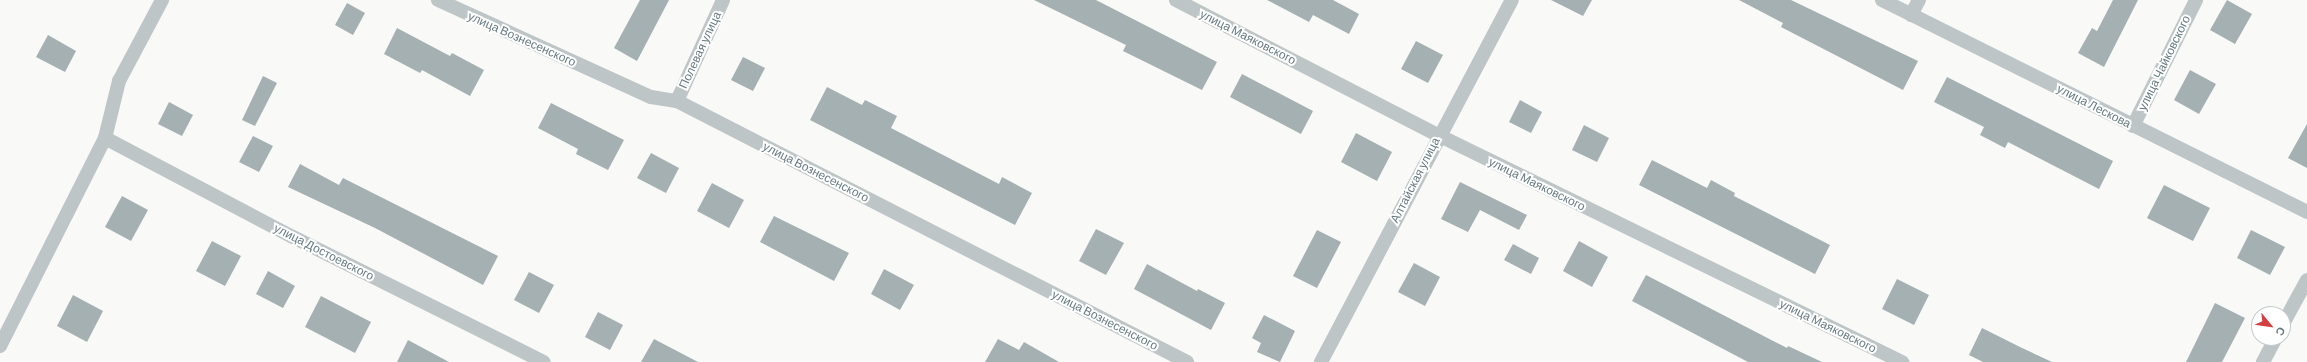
<!DOCTYPE html>
<meta charset="utf-8">
<style>
body{margin:0}
#map{position:relative;width:2307px;height:362px;overflow:hidden;background:#f9f9f7;font-family:Barlow,sans-serif}
div>[style]{position:absolute}
[style*='--x']{left:calc(var(--x)*1px);top:calc(var(--y)*1px);width:calc(var(--w)*1px);rotate:calc(var(--a)*1deg)}
.building>*{inset:0;background:#a4b0b2}
.street>*{height:14px;margin:-7px;padding:0 7px;transform-origin:7px;border-radius:7px;background:#bec5c6}
span{translate:-50% -50%;white-space:nowrap;text-align:center;line-height:1.15;-webkit-text-stroke:4px #fff;paint-order:stroke}
.street-label{font-size:12px;color:#667a7f}
.north{position:absolute;left:2251px;top:306px;width:40px;height:40px;box-sizing:border-box;background:#fff;border:1px solid #c2cacc;border-radius:50%;rotate:119deg;font-size:11px;font-weight:700;line-height:16px;text-align:center;color:#667a7f}
.north::after{content:'';display:block;margin:auto;width:14px;height:18px;background:#d33e40;clip-path:polygon(50% 0,100% 100%,50% 72%,0 100%)}
</style>
<div id="map">
<div class="building">
<div style="clip-path:polygon(640px 0,669px 0,637px 61px,614px 48px)"></div>
<div style="clip-path:polygon(1034px 0,1096px 0,1217px 62px,1202px 90px,1123px 51px,1126px 45px)"></div>
<div style="clip-path:polygon(1267px 0,1333px 0,1359px 14px,1349px 34px,1313px 15px,1309px 22px)"></div>
<div style="clip-path:polygon(1551px 0,1592px 0,1583px 16px)"></div>
<div style="clip-path:polygon(1739px 0,1791px 0,1918px 61px,1903px 90px,1781px 27px,1783px 23px)"></div>
<div style="clip-path:polygon(2113px 0,2138px 0,2104px 67px,2078px 53px,2092px 28px,2097px 31px)"></div>
<div style="clip-path:polygon(2227px 0,2252px 14px,2235px 44px,2210px 30px)"></div>
<div style="clip-path:polygon(347px 3px,365px 13px,353px 35px,335px 25px)"></div>
<div style="clip-path:polygon(397px 28px,450px 56px,452px 53px,484px 70px,470px 96px,422px 70px,420px 73px,384px 54px)"></div>
<div style="clip-path:polygon(48px 35px,76px 51px,65px 72px,36px 57px)"></div>
<div style="clip-path:polygon(1416px 41px,1443px 55px,1428px 83px,1401px 69px)"></div>
<div style="clip-path:polygon(743px 57px,765px 68px,753px 91px,731px 80px)"></div>
<div style="clip-path:polygon(2190px 70px,2216px 84px,2199px 114px,2174px 100px)"></div>
<div style="clip-path:polygon(1242px 74px,1313px 111px,1301px 134px,1230px 97px)"></div>
<div style="clip-path:polygon(263px 76px,277px 83px,255px 126px,242px 120px)"></div>
<div style="clip-path:polygon(1947px 77px,2113px 161px,2099px 189px,2008px 142px,2005px 148px,1980px 135px,1984px 127px,1934px 102px)"></div>
<div style="clip-path:polygon(827px 87px,862px 105px,865px 100px,897px 116px,891px 128px,999px 184px,1002px 177px,1032px 193px,1015px 225px,810px 120px)"></div>
<div style="clip-path:polygon(1520px 100px,1542px 112px,1531px 133px,1509px 122px)"></div>
<div style="clip-path:polygon(169px 102px,193px 115px,182px 136px,158px 124px)"></div>
<div style="clip-path:polygon(551px 103px,624px 140px,608px 170px,576px 154px,578px 149px,538px 128px)"></div>
<div style="clip-path:polygon(2307px 124px,2307px 168px,2288px 158px)"></div>
<div style="clip-path:polygon(1584px 125px,1609px 138px,1597px 162px,1572px 150px)"></div>
<div style="clip-path:polygon(1356px 133px,1392px 152px,1377px 181px,1341px 162px)"></div>
<div style="clip-path:polygon(253px 136px,273px 146px,259px 172px,239px 162px)"></div>
<div style="clip-path:polygon(651px 153px,679px 168px,666px 193px,637px 178px)"></div>
<div style="clip-path:polygon(1652px 160px,1707px 188px,1711px 180px,1735px 193px,1734px 196px,1830px 245px,1815px 274px,1639px 185px)"></div>
<div style="clip-path:polygon(300px 164px,339px 185px,343px 178px,498px 256px,483px 285px,375px 228px,288px 187px)"></div>
<div style="clip-path:polygon(1460px 182px,1527px 215px,1519px 230px,1480px 210px,1468px 232px,1441px 219px)"></div>
<div style="clip-path:polygon(712px 183px,744px 200px,729px 228px,697px 211px)"></div>
<div style="clip-path:polygon(2164px 185px,2210px 208px,2193px 241px,2147px 218px)"></div>
<div style="clip-path:polygon(122px 196px,148px 210px,131px 241px,105px 227px)"></div>
<div style="clip-path:polygon(774px 216px,849px 253px,834px 281px,760px 242px)"></div>
<div style="clip-path:polygon(1096px 229px,1124px 243px,1106px 275px,1079px 261px)"></div>
<div style="clip-path:polygon(1317px 230px,1341px 242px,1317px 288px,1293px 276px)"></div>
<div style="clip-path:polygon(2251px 230px,2285px 247px,2270px 275px,2237px 258px)"></div>
<div style="clip-path:polygon(212px 241px,241px 256px,225px 286px,196px 271px)"></div>
<div style="clip-path:polygon(1579px 241px,1608px 257px,1592px 287px,1563px 271px)"></div>
<div style="clip-path:polygon(1513px 244px,1539px 258px,1531px 274px,1504px 260px)"></div>
<div style="clip-path:polygon(1414px 263px,1440px 277px,1425px 306px,1398px 292px)"></div>
<div style="clip-path:polygon(1147px 264px,1197px 291px,1198px 289px,1225px 303px,1211px 330px,1134px 289px)"></div>
<div style="clip-path:polygon(884px 269px,914px 285px,900px 310px,871px 294px)"></div>
<div style="clip-path:polygon(268px 271px,295px 286px,283px 308px,256px 294px)"></div>
<div style="clip-path:polygon(529px 272px,554px 285px,539px 313px,514px 300px)"></div>
<div style="clip-path:polygon(1646px 275px,1787px 348px,1788px 346px,1822px 362px,1748px 362px,1632px 301px)"></div>
<div style="clip-path:polygon(1897px 279px,1929px 295px,1914px 325px,1882px 309px)"></div>
<div style="clip-path:polygon(73px 295px,103px 311px,87px 342px,57px 326px)"></div>
<div style="clip-path:polygon(321px 296px,371px 322px,355px 353px,305px 327px)"></div>
<div style="clip-path:polygon(2215px 303px,2245px 318px,2222px 362px,2186px 362px)"></div>
<div style="clip-path:polygon(598px 312px,623px 325px,610px 350px,585px 337px)"></div>
<div style="clip-path:polygon(1264px 315px,1295px 331px,1280px 362px,1257px 352px,1261px 343px,1252px 338px)"></div>
<div style="clip-path:polygon(1982px 328px,2020px 347px,2052px 362px,1983px 362px,1969px 355px)"></div>
<div style="clip-path:polygon(654px 339px,698px 362px,641px 362px)"></div>
<div style="clip-path:polygon(998px 339px,1019px 350px,1024px 342px,1059px 362px,985px 362px)"></div>
<div style="clip-path:polygon(408px 340px,449px 362px,397px 362px)"></div>
</div>
<div class="street">
<div style="--x:438;--y:0;--w:234;--a:24.5"></div>
<div style="--x:651;--y:97;--w:26;--a:9"></div>
<div style="--x:677;--y:101;--w:573;--a:27.1"></div>
<div style="--x:1176;--y:0;--w:295;--a:27.3"></div>
<div style="--x:1438;--y:135;--w:517;--a:26.07"></div>
<div style="--x:1882;--y:0;--w:475;--a:26.5"></div>
<div style="--x:1911;--y:15;--w:17;--a:-62"></div>
<div style="--x:677;--y:101;--w:111;--a:-65.5"></div>
<div style="--x:2133;--y:126;--w:141;--a:-63.4"></div>
<div style="--x:105;--y:138;--w:212;--a:27.8"></div>
<div style="--x:293;--y:237;--w:280;--a:26.5"></div>
<div style="--x:2283;--y:324;--w:50;--a:-61.4"></div>
<div style="--x:0;--y:346;--w:233;--a:-63.2"></div>
<div style="--x:105;--y:138;--w:59;--a:-76.2"></div>
<div style="--x:119;--y:81;--w:92;--a:-62"></div>
<div style="--x:1321;--y:362;--w:409;--a:-62.2"></div>
<div style="--x:2263;--y:362;--w:27;--a:-62"></div>
</div>
<div class="street-label">
<span style="left:1248px;top:37px;rotate:27deg">улица Маяковского</span>
<span style="left:522px;top:39px;rotate:24deg">улица Вознесенского</span>
<span style="left:700px;top:50px;rotate:-65deg">Полевая улица</span>
<span style="left:2164px;top:63px;rotate:-64deg">улица Чайковского</span>
<span style="left:2094px;top:106px;rotate:27deg">улица Лескова</span>
<span style="left:816px;top:172px;rotate:27deg">улица Вознесенского</span>
<span style="left:1415px;top:180px;rotate:-63deg">Алтайская улица</span>
<span style="left:1537px;top:184px;rotate:26deg">улица Маяковского</span>
<span style="left:324px;top:252px;rotate:27deg">улица Достоевского</span>
<span style="left:1105px;top:320px;rotate:27deg">улица Вознесенского</span>
<span style="left:1828px;top:326px;rotate:26deg">улица Маяковского</span>
</div>
<div class="north">С</div>
</div>
